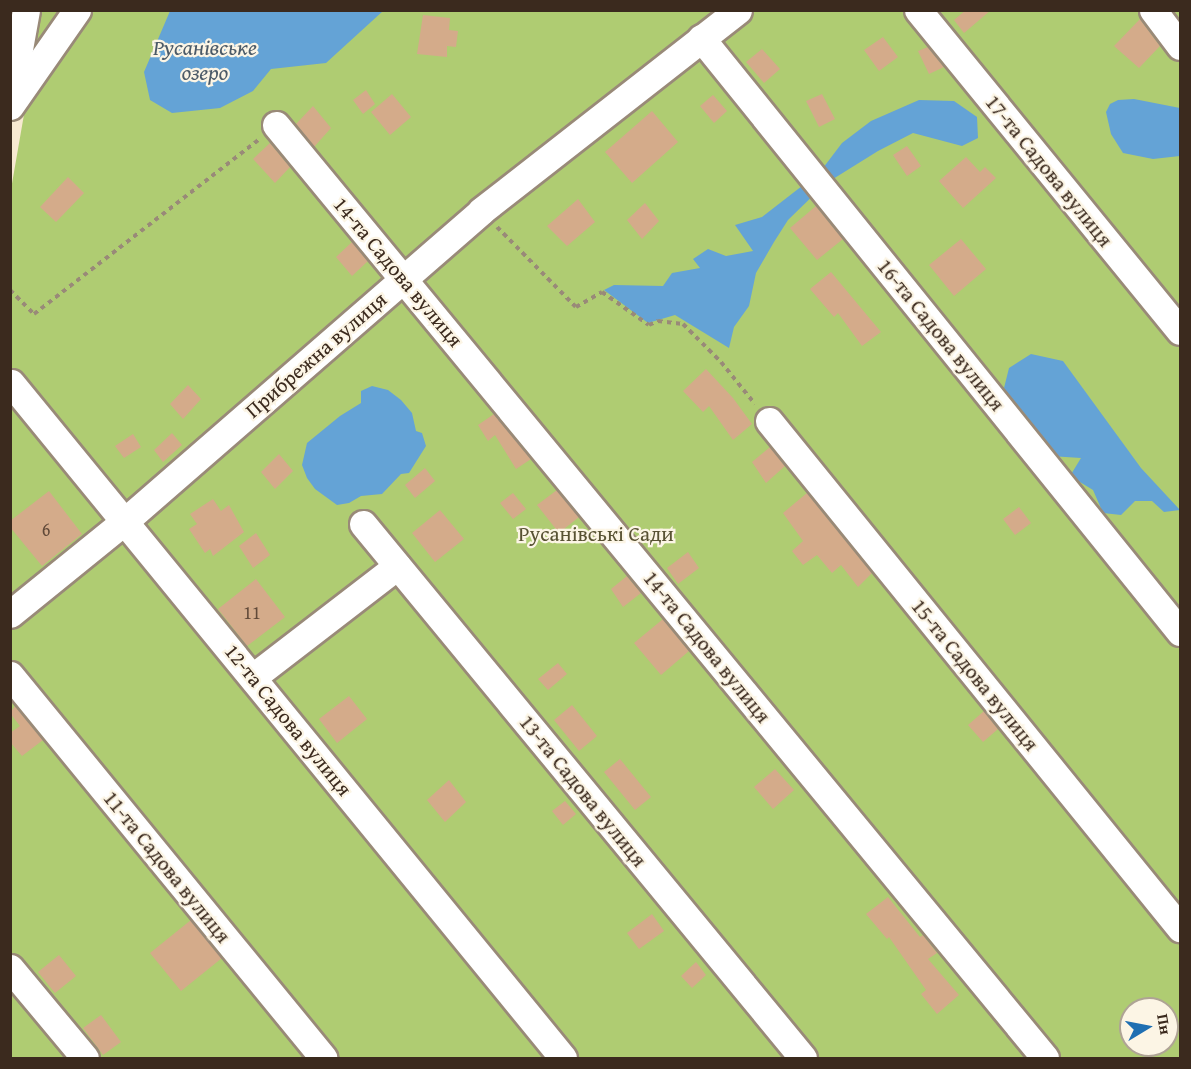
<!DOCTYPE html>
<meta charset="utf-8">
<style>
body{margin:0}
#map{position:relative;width:1191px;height:1069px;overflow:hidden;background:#f7e9d1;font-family:"Gentium Book Plus",serif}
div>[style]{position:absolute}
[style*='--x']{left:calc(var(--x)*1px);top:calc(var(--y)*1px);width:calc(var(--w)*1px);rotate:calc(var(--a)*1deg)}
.green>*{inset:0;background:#afcc72}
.water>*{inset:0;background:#64a3d6}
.building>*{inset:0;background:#d4ab8a}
.path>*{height:4px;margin-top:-2px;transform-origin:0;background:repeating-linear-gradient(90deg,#998a78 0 4.5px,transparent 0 9px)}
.roads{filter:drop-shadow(2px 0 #998a78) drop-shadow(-2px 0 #998a78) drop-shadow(0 2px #998a78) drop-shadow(0 -2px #998a78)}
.minor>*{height:27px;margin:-13.5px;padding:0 13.5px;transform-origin:13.5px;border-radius:13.5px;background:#fff}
span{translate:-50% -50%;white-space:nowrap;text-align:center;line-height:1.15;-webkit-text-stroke:4.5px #fcf5e5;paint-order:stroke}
.number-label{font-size:18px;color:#614a39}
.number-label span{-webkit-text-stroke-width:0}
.street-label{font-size:21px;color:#3b2a1e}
.park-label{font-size:21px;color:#585233}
.water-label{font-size:22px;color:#4b5a68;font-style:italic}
.frame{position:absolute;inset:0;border:12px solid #3b2a1e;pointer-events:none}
.north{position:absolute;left:1119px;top:997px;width:60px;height:60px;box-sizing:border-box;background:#fcf5e5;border:2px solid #afa495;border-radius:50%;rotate:80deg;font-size:16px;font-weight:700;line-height:24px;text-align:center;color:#3b2a1e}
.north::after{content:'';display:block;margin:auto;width:21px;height:27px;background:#1f6fb2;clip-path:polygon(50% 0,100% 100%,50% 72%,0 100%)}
</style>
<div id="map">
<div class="green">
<div style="clip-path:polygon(evenodd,42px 11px,1180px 11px,1180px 1058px,11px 1058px,10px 195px,42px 11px,1131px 1009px,1167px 1009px,1167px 1045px,1131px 1045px,1131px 1009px)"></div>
</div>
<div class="water">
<div style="clip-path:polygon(170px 11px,170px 10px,383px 11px,326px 63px,271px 69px,253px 91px,220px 108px,172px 113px,150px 100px,144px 72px)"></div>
<div style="clip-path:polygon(1134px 99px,1180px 108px,1180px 156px,1153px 159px,1123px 153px,1111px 134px,1106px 112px,1110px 104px,1118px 100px)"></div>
<div style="clip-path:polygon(919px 100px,954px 101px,977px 117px,978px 138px,962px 146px,913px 133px,878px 151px,825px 184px,788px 220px,774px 242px,756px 273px,749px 306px,734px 327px,729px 348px,675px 315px,648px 323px,604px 290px,614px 285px,663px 286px,672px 273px,700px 268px,693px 259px,708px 249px,726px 256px,753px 251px,735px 225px,762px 217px,820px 172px,842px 143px,871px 121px)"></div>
<div style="clip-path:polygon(1031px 354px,1063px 361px,1141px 468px,1180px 510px,1164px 512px,1152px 501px,1135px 501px,1121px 515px,1103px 513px,1093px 490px,1070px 476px,1081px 458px,1050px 456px,1004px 388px,1009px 368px)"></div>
<div style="clip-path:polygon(372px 386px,388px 390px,401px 400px,412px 413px,416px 431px,422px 433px,426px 446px,409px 473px,401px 474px,382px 494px,361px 496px,349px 503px,337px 505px,315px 489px,307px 478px,302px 465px,307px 443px,340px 416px,361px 403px,361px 391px)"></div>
</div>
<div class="building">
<div style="clip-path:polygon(966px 10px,991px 10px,964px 33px,954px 20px)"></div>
<div style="clip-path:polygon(423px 15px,450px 18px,449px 30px,458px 31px,456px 47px,447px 46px,447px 57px,417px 54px)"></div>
<div style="clip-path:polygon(1140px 19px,1160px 46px,1139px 68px,1114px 46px)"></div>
<div style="clip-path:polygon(883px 37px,898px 57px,879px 71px,864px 50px)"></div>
<div style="clip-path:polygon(928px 47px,944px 67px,929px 74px,918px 51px)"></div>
<div style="clip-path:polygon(762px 49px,780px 69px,764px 83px,746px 62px)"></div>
<div style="clip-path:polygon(366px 90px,375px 104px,363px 114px,353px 100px)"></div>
<div style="clip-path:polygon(392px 94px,411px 117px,390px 135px,371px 112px)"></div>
<div style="clip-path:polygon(822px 94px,835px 119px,819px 127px,806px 101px)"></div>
<div style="clip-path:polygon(713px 95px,727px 111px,714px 123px,700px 106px)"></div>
<div style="clip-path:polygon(313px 106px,331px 128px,314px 147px,296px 124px)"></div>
<div style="clip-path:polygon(652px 111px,678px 142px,632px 183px,605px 152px)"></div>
<div style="clip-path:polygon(270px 143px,290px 167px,275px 183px,253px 159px)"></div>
<div style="clip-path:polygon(907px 146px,921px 166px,907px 176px,893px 155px)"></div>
<div style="clip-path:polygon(966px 157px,980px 172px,985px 167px,996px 178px,963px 208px,939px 181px)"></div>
<div style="clip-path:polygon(68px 177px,84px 193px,56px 222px,40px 207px)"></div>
<div style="clip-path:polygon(578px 199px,595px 222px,567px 246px,547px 226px)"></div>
<div style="clip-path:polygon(645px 203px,659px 221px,642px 239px,627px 220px)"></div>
<div style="clip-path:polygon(816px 206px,843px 239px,817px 260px,790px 228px)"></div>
<div style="clip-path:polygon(961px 239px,986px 269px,954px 296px,929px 265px)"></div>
<div style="clip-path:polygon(352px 242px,368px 261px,352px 276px,336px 257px)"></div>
<div style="clip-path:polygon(831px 272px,881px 332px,862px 346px,838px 313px,834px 317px,810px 289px)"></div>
<div style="clip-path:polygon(706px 369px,733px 398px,752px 424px,733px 440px,709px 406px,703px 412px,683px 391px)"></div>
<div style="clip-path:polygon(188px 385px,201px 399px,183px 419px,170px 404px)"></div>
<div style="clip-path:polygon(494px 414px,531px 459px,516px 469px,495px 435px,488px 441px,478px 425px)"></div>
<div style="clip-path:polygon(172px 433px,182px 445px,163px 462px,154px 450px)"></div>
<div style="clip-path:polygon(133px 434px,141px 447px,124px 458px,115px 446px)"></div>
<div style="clip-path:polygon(770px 447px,785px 466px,766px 483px,752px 462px)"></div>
<div style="clip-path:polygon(279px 454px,293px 471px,275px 489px,261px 472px)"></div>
<div style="clip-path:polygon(425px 468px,435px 481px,415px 498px,405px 485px)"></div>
<div style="clip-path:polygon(557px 490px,579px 517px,559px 533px,537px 505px)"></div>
<div style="clip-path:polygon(49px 491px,82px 534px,42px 566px,10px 527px,10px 521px)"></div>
<div style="clip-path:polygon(513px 493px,526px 509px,513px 519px,500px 503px)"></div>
<div style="clip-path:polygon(807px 493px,872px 573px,858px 587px,841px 565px,832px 573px,817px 555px,803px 565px,792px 551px,803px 541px,783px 513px)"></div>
<div style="clip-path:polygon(213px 499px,221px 511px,229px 505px,244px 532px,213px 556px,210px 549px,205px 553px,189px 529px,197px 524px,190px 514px)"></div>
<div style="clip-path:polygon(1019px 507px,1031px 523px,1015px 535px,1003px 519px)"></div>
<div style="clip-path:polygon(440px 510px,464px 539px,435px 562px,412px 533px)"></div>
<div style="clip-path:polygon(256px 533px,270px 555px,253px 568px,239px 546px)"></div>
<div style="clip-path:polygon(688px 552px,699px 568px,678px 584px,667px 568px)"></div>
<div style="clip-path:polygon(627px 576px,641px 593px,623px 607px,611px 589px)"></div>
<div style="clip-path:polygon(256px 579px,285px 617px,247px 646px,218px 609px)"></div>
<div style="clip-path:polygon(663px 619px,689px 651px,661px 675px,634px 643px)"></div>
<div style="clip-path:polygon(558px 663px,567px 674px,548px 690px,538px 679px)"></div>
<div style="clip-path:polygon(349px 696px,367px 719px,337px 743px,319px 719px)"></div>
<div style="clip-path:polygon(572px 705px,597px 736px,579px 751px,554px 720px)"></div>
<div style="clip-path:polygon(15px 706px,43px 740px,22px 756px,10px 742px,10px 733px,20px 726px,10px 713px)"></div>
<div style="clip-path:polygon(984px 711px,998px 729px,983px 742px,968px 725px)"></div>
<div style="clip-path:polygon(620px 759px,651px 797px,635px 810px,604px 772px)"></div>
<div style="clip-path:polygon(775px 769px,794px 790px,773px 809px,754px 787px)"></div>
<div style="clip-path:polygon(449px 780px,466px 802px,445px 822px,427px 800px)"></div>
<div style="clip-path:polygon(565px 801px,576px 814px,563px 825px,552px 811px)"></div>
<div style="clip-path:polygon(888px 897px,920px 937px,923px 935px,937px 953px,928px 959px,959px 995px,937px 1014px,921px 994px,926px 990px,889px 937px,887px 939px,866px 914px)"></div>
<div style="clip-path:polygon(652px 914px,664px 931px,639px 949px,627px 933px)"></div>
<div style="clip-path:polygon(191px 920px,222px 958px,181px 991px,150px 953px)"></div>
<div style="clip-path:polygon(59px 955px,76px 976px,55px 993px,38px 972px)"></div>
<div style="clip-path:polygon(696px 962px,706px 975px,692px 988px,681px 976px)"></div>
<div style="clip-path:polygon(101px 1015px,121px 1042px,103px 1055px,83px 1028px)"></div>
</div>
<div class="path">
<div style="--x:497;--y:227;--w:112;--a:45.4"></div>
<div style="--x:576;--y:307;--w:30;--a:-30"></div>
<div style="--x:602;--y:292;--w:57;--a:35.1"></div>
<div style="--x:649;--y:325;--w:10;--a:-24"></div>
<div style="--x:658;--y:321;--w:25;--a:7"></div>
<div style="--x:683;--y:324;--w:54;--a:45"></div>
<div style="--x:721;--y:362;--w:54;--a:51"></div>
<div style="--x:10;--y:290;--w:34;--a:45"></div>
<div style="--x:34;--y:314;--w:286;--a:-37.8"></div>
</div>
<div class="roads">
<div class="minor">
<div style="--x:918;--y:10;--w:414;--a:50.8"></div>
<div style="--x:1153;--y:10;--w:45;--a:53.1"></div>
<div style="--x:701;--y:38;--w:763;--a:51.12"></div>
<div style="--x:10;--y:99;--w:90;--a:-79.8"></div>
<div style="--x:10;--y:106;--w:117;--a:-55.1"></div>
<div style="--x:276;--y:125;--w:1209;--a:50.5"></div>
<div style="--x:11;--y:383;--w:872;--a:50.72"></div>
<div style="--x:769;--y:421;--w:653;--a:50.97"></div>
<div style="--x:363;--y:524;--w:692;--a:50.51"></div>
<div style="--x:10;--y:614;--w:148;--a:-39"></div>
<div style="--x:125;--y:521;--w:472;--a:-41"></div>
<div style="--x:481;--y:211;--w:326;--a:-38"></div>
<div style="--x:10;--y:675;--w:495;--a:50.7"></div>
<div style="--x:253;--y:677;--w:182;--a:-37.6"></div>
<div style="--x:10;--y:968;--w:117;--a:50.2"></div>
</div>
</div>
<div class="number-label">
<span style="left:46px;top:530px">6</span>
<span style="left:252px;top:613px">11</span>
</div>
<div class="street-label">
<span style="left:1049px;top:171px;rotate:51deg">17-та Садова вулиця</span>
<span style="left:398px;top:272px;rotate:50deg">14-та Садова вулиця</span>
<span style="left:941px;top:335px;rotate:51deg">16-та Садова вулиця</span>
<span style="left:316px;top:355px;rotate:-41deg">Прибрежна вулиця</span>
<span style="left:707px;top:647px;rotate:51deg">14-та Садова вулиця</span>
<span style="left:975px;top:675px;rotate:51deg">15-та Садова вулиця</span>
<span style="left:288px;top:720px;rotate:51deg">12-та Садова вулиця</span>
<span style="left:583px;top:791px;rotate:51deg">13-та Садова вулиця</span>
<span style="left:167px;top:867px;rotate:51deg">11-та Садова вулиця</span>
</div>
<div class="park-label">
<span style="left:596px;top:534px">Русанівські Сади</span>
</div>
<div class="water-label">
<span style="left:205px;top:60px">Русанівське<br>озеро</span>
</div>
<div class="frame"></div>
<div class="north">Пн</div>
</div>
